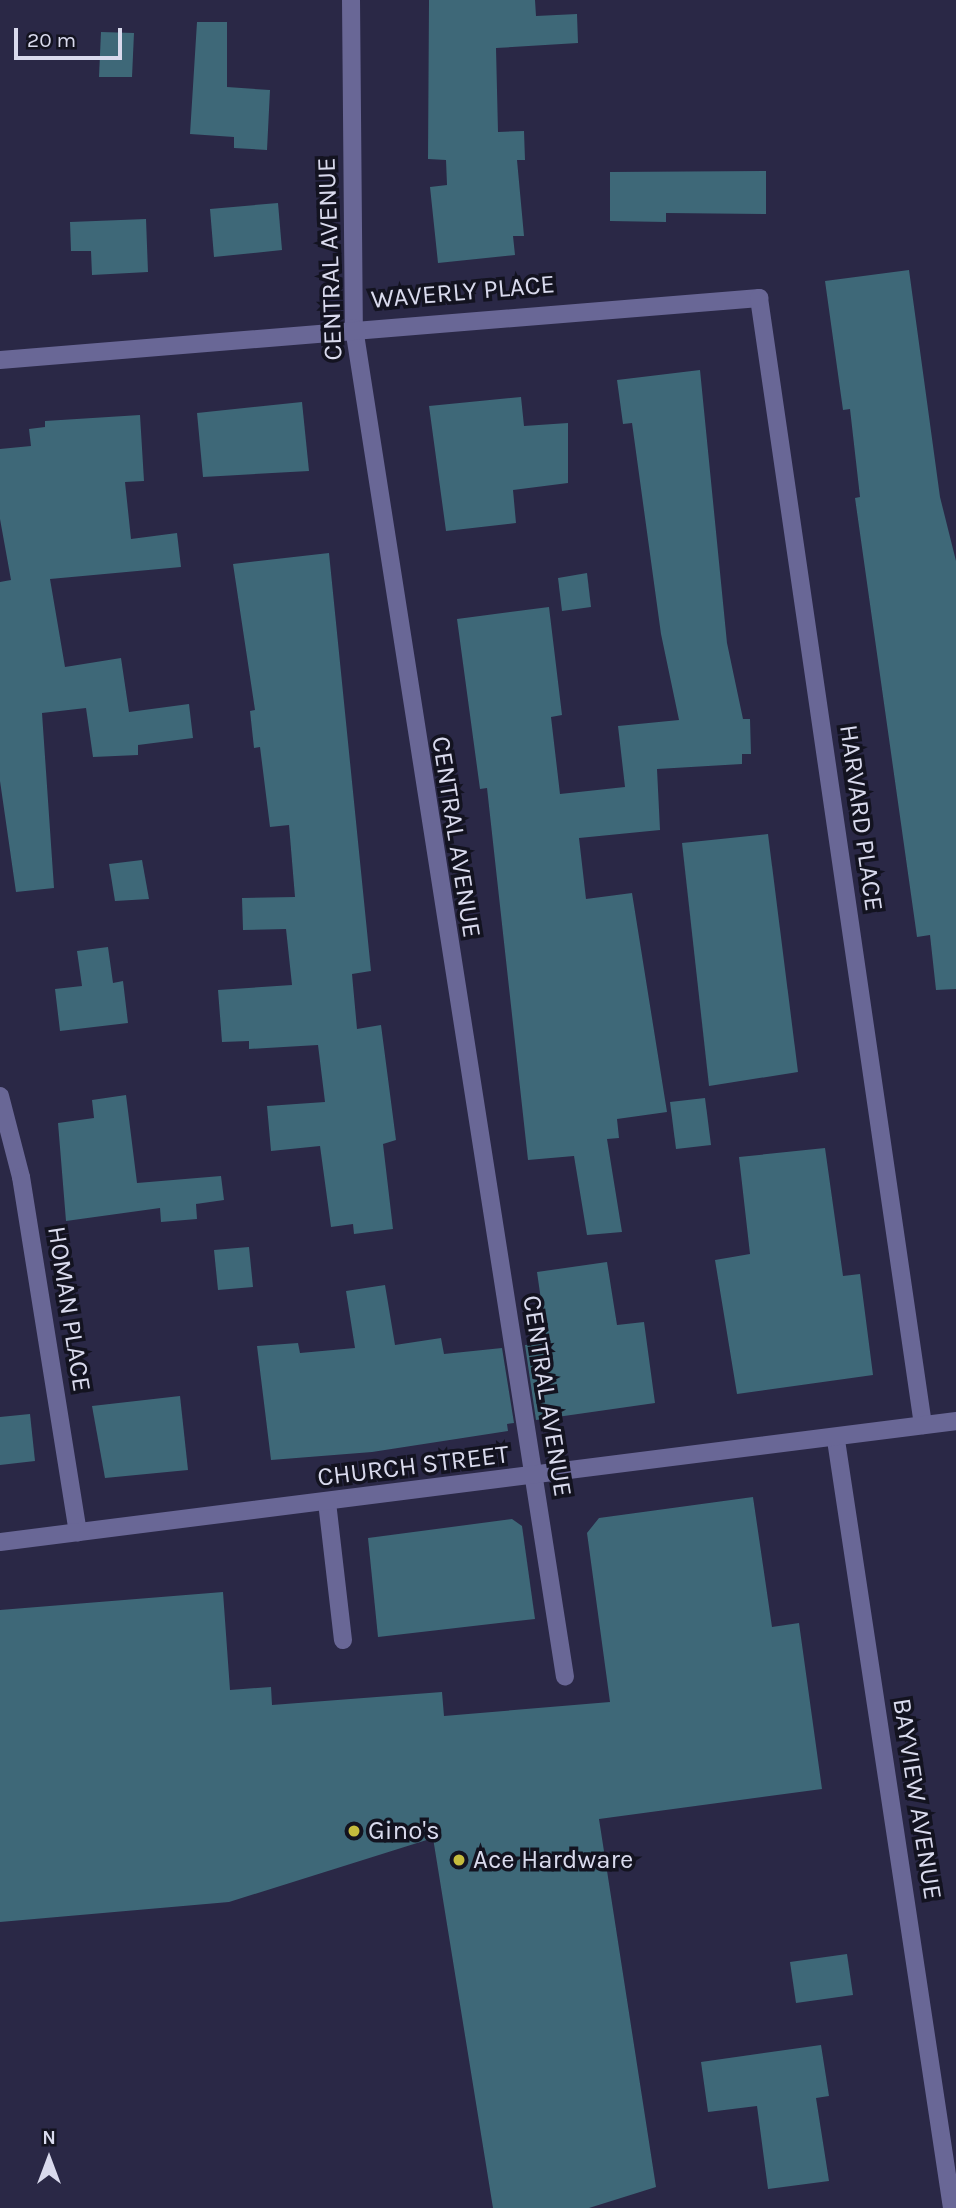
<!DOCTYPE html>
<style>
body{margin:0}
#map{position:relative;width:956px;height:2208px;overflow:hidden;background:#2a2846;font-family:Karla,sans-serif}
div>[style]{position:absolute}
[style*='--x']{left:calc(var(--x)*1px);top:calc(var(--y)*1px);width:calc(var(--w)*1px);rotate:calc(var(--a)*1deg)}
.building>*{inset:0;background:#3e6878}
.minor>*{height:18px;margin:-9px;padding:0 9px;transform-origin:9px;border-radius:9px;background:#696796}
.dots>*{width:19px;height:19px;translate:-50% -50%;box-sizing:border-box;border:4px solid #131320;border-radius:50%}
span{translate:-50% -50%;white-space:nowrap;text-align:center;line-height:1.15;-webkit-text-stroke:7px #131320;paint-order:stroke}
.street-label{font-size:26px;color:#d9daed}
.poi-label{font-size:26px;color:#d9daed}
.left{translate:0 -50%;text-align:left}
.north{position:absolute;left:14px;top:2124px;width:70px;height:70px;-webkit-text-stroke:5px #131320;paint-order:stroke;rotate:0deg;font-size:19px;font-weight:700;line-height:28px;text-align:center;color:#d9daed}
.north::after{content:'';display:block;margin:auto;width:24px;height:32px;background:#d9daed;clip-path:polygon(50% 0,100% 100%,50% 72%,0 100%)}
.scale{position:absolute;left:14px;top:28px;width:108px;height:32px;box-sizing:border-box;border:4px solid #d9daed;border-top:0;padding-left:9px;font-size:21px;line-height:24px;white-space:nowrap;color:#d9daed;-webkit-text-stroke:5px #131320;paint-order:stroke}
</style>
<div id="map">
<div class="building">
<div style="clip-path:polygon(429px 0,535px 0,536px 16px,577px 14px,578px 43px,496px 48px,498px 132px,524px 131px,525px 160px,517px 160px,524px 236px,513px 236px,515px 255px,438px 263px,430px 187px,447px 185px,446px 160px,428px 159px)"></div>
<div style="clip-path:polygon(197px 22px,227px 22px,227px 87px,270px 90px,267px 150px,234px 148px,234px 137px,190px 134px)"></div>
<div style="clip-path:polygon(101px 32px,134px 33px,132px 77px,99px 77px)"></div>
<div style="clip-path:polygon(766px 171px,766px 214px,666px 213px,666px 222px,610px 221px,610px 172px)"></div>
<div style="clip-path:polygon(278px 203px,282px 250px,214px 257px,210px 209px)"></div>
<div style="clip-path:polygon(146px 219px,148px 272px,92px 275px,91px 251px,71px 251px,70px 222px)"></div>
<div style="clip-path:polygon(909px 270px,940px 497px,956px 561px,956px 989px,936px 990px,930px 935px,917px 937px,855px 498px,860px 497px,850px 409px,843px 410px,825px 281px)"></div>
<div style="clip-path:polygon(700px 370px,727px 643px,743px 719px,750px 719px,751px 754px,742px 754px,742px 764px,657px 769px,660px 830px,579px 838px,586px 899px,632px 893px,667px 1112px,617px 1119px,619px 1138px,607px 1139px,622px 1232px,587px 1235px,574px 1156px,528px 1160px,487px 788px,480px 789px,457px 619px,549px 607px,562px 715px,551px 717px,560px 794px,625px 787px,618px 726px,679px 720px,661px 634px,632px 423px,623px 424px,617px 380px)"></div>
<div style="clip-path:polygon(521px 397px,524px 426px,568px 423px,568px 483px,513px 490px,516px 523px,446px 531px,429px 406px)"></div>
<div style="clip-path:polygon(302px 402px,309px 471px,203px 477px,197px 413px)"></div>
<div style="clip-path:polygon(140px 415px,144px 481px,125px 482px,131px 539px,177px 533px,181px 567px,50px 579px,65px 667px,121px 658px,129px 712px,189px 704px,193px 738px,138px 745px,138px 755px,93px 757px,86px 708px,42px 713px,54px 888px,16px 892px,0 781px,0 582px,11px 580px,0 519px,0 449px,31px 446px,29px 429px,45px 427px,45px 421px)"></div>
<div style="clip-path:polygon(329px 553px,371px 971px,352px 974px,357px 1029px,381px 1025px,396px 1140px,383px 1144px,393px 1229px,354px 1234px,353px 1224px,331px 1227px,320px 1146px,271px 1151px,267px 1106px,325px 1102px,318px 1045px,249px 1049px,249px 1041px,222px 1042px,218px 990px,292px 985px,286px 929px,243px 930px,242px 898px,295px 897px,289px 825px,270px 827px,260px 747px,254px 748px,250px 711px,255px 710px,233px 564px)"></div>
<div style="clip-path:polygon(587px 573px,591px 607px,562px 611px,558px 578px)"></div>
<div style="clip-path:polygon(768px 834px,798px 1072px,709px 1086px,682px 843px)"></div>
<div style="clip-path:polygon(142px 860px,149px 899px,115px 901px,109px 864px)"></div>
<div style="clip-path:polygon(108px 947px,113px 983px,123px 981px,128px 1023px,60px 1031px,55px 989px,82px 986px,77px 951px)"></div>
<div style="clip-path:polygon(126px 1095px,137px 1183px,221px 1176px,224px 1200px,196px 1204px,197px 1219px,161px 1222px,160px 1208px,66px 1221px,58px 1123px,94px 1118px,92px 1100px)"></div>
<div style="clip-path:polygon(705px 1098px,711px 1145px,676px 1149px,670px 1102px)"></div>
<div style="clip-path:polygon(825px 1148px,843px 1276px,860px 1274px,873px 1375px,737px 1394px,715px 1260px,750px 1254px,739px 1157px)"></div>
<div style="clip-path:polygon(249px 1247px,253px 1287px,218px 1290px,214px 1250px)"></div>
<div style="clip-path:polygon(607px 1262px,617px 1325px,644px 1322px,655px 1403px,536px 1420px,525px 1345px,543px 1344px,546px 1335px,537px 1272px)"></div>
<div style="clip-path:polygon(385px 1285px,395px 1345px,441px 1338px,444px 1354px,502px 1348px,514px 1423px,507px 1424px,508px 1431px,372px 1452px,271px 1460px,257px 1346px,298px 1343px,300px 1353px,355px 1348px,346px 1291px)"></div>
<div style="clip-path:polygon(180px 1396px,188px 1470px,105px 1478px,92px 1406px)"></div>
<div style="clip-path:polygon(30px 1414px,35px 1461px,0 1465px,0 1417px)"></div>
<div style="clip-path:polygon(753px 1497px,772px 1627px,799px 1623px,822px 1789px,599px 1819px,656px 2187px,589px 2208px,493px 2208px,433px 1838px,229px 1902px,0 1922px,0 1610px,223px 1592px,230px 1690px,271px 1687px,272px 1705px,442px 1692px,444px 1716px,610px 1702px,587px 1533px,599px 1518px)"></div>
<div style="clip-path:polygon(512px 1519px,522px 1526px,535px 1619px,378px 1637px,368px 1538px)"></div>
<div style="clip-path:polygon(847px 1954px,853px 1995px,796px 2003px,790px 1962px)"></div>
<div style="clip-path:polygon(821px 2045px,829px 2096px,816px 2098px,829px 2181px,768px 2189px,757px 2106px,708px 2112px,701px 2062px)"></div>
</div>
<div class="minor">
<div style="--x:351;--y:0;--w:328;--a:89.5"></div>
<div style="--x:354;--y:328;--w:1365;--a:81.11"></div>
<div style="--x:0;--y:360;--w:762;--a:-4.67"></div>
<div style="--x:759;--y:298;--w:1139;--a:81.72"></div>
<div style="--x:0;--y:1096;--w:84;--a:75.5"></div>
<div style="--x:21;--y:1177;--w:360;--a:80.9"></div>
<div style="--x:836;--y:1440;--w:777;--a:81.41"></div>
<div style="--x:327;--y:1502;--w:139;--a:83.4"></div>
<div style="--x:0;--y:1542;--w:964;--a:-7.21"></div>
</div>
<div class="dots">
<div style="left:354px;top:1831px;background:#c5bc3d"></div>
<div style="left:459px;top:1860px;background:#c5bc3d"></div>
</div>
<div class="street-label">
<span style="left:330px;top:259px;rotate:-92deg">CENTRAL AVENUE</span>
<span style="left:463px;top:292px;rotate:-5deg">WAVERLY PLACE</span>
<span style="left:861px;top:818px;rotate:82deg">HARVARD PLACE</span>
<span style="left:456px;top:837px;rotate:81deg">CENTRAL AVENUE</span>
<span style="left:69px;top:1309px;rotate:81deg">HOMAN PLACE</span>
<span style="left:547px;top:1396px;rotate:81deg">CENTRAL AVENUE</span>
<span style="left:413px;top:1466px;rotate:-7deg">CHURCH STREET</span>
<span style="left:917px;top:1799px;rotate:81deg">BAYVIEW AVENUE</span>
</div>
<div class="poi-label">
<span class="left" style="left:368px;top:1831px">Gino's</span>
<span class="left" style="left:473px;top:1860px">Ace Hardware</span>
</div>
<div class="north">N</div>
<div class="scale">20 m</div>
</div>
